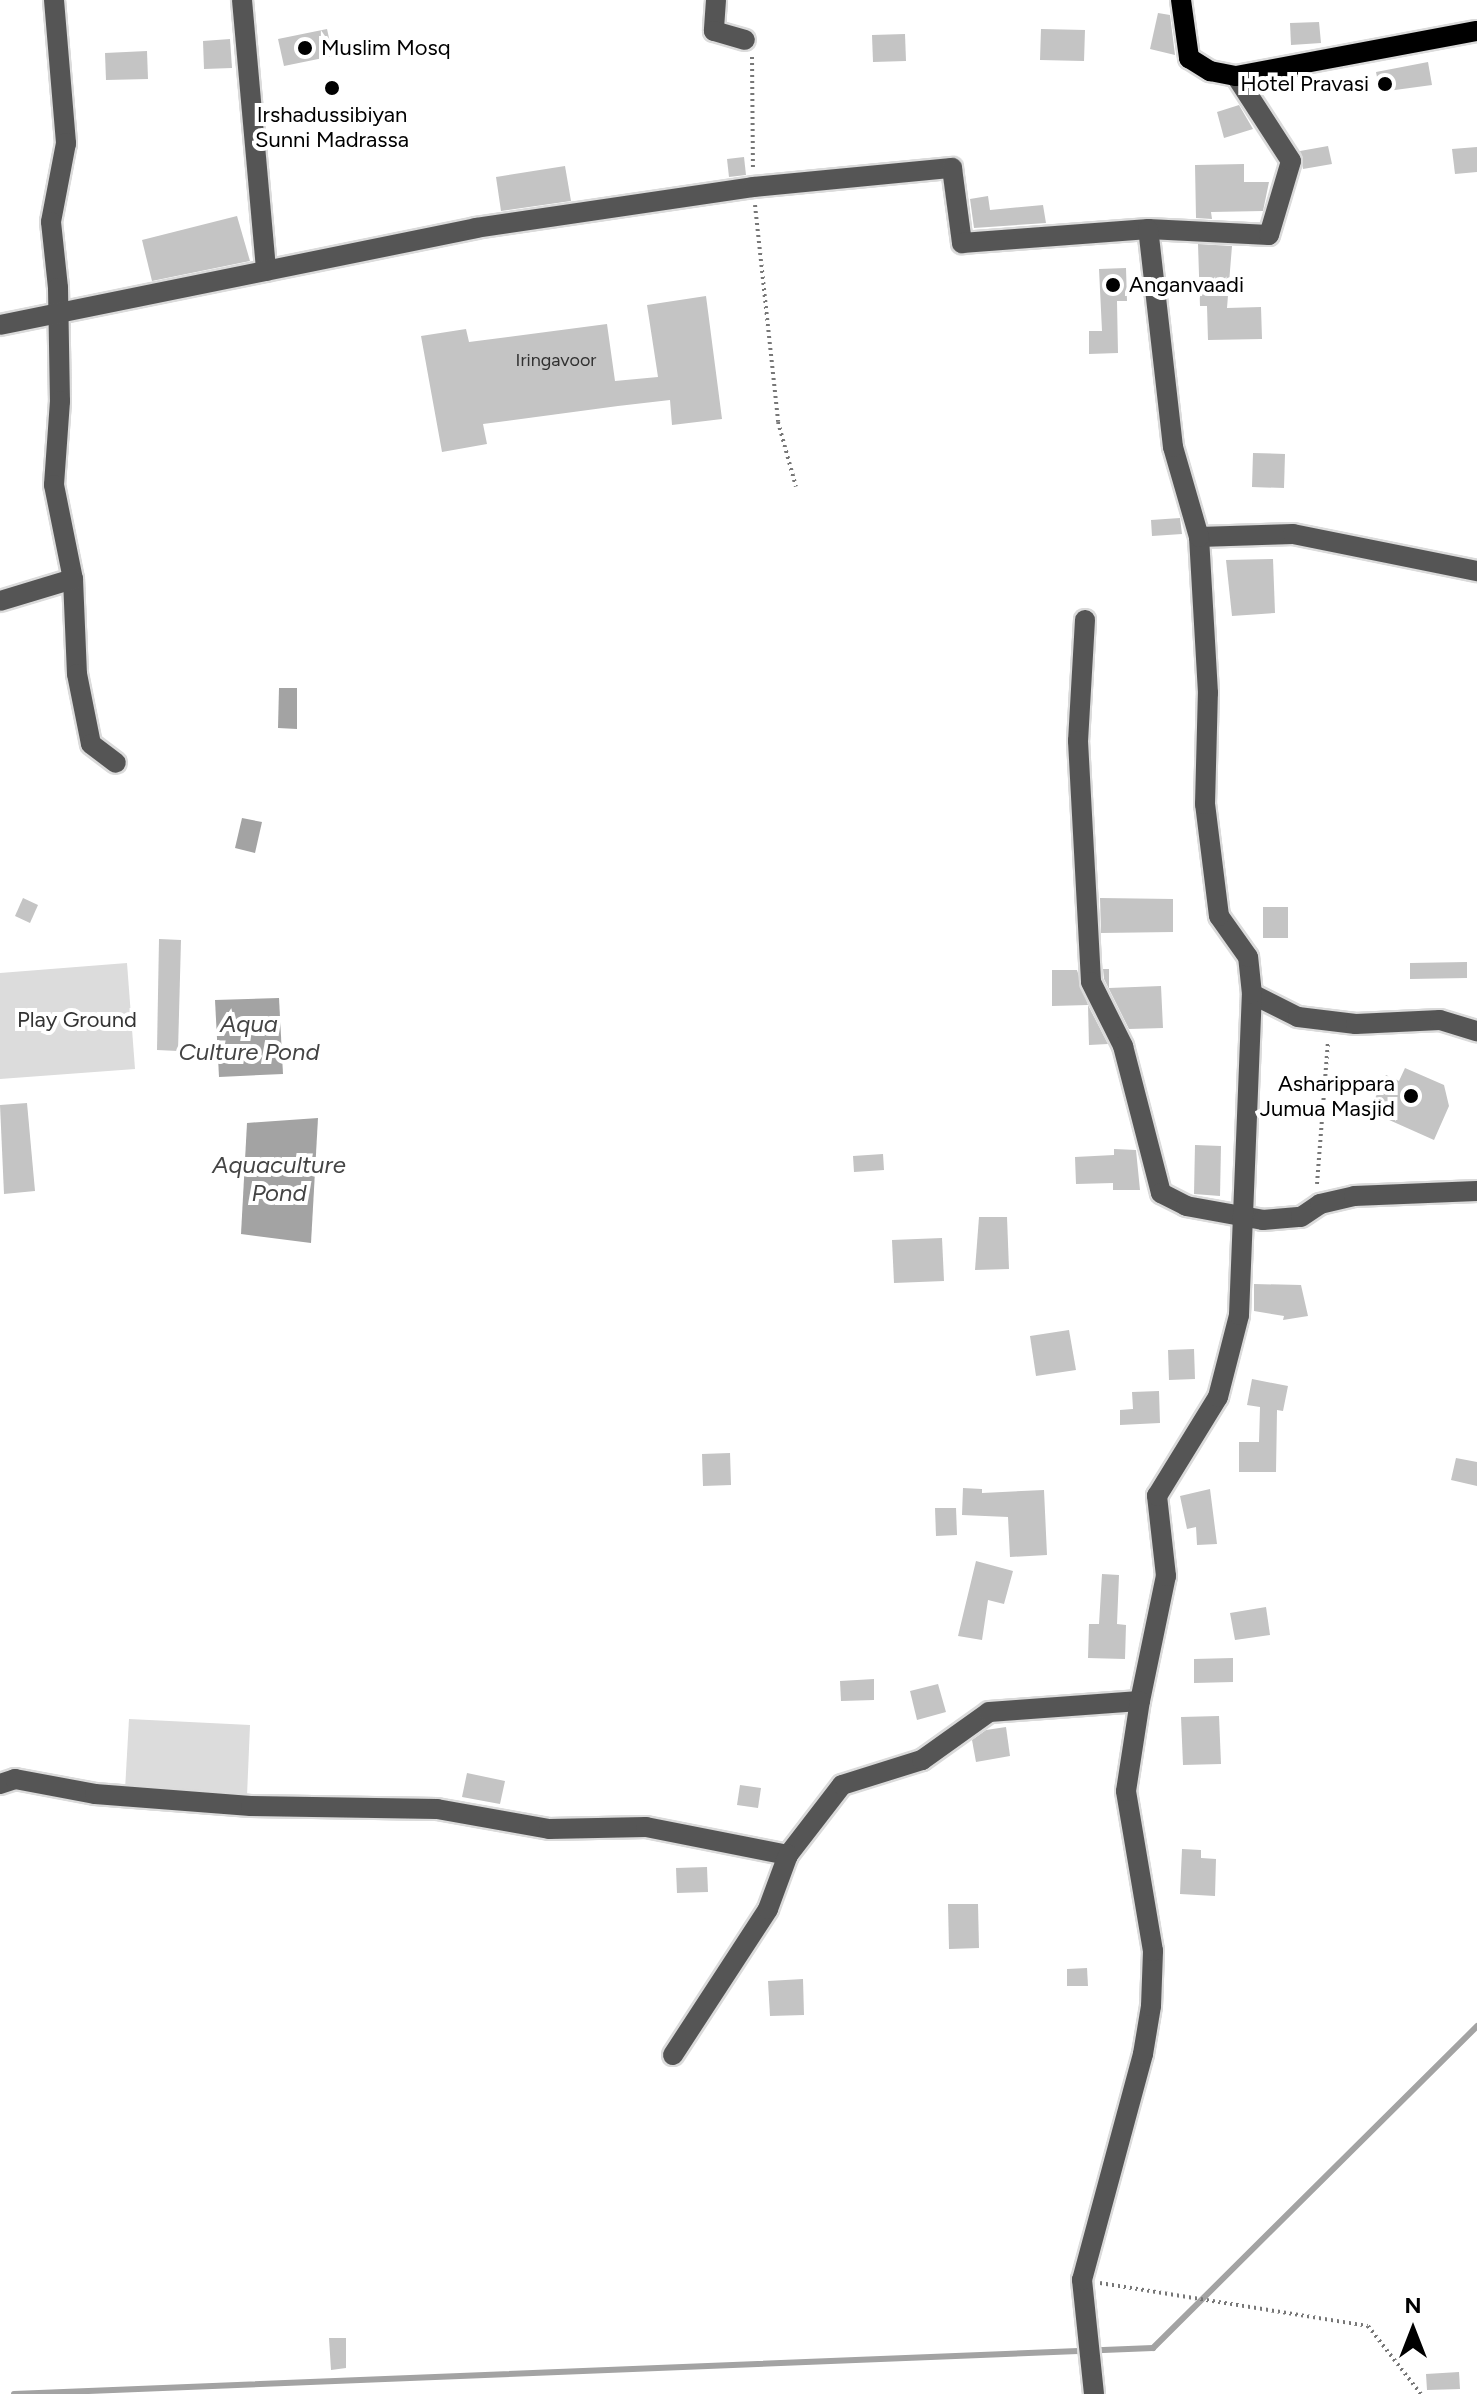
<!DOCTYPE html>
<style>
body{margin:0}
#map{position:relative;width:1477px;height:2394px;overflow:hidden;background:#fff;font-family:Figtree,sans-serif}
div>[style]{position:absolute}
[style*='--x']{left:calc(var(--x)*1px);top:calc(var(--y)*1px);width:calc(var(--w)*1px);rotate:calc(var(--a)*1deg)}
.green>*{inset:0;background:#dcdcdc}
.water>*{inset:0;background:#a3a3a3}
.stream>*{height:6px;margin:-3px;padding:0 3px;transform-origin:3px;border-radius:3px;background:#a3a3a3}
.building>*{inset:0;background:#c4c4c4}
.path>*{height:4px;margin-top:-2px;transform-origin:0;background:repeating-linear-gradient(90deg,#777 0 2px,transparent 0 6px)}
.roads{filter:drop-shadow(2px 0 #dbdbdb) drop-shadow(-2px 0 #dbdbdb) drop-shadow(0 2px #dbdbdb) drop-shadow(0 -2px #dbdbdb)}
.minor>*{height:20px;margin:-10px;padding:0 10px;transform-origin:10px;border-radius:10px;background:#555}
.major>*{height:20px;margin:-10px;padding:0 10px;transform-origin:10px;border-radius:10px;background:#000}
.dots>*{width:22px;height:22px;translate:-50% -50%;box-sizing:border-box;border:4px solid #fff;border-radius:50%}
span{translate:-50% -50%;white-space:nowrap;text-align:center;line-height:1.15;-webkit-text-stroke:8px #fff;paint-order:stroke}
.number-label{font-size:18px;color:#313131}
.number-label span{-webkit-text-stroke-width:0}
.poi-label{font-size:22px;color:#000}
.left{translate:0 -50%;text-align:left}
.right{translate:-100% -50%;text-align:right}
.park-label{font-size:22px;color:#333}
.water-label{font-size:24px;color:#444;font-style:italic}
.north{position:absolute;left:1373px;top:2290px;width:80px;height:80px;-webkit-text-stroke:6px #fff;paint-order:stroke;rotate:0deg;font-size:22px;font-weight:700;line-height:32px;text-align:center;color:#000}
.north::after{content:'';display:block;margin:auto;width:28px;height:36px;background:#000;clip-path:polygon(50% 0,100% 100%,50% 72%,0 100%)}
</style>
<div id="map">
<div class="green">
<div style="clip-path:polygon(127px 963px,135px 1069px,0 1079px,0 973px)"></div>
<div style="clip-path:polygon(129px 1719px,250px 1725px,247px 1796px,125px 1790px)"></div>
</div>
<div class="water">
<div style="clip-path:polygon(279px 688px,297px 688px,297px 729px,278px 728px)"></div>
<div style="clip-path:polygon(242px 818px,262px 822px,255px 853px,235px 848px)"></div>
<div style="clip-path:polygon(279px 998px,283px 1074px,219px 1077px,215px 1000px)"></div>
<div style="clip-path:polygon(318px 1118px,311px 1243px,241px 1234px,247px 1123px)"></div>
</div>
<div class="stream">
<div style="--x:14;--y:2394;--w:1140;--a:-2.31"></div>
<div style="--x:1153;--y:2348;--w:457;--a:-44.8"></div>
</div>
<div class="building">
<div style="clip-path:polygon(1158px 13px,1170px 15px,1175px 55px,1150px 49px)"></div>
<div style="clip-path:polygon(1319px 22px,1321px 43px,1291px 45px,1290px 23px)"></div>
<div style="clip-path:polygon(327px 29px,333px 56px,284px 66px,278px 39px)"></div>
<div style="clip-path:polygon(1041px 29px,1085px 30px,1084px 61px,1040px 60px)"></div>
<div style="clip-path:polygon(905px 34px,906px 61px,873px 62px,872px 35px)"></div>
<div style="clip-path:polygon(230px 39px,232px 68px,204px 69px,203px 41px)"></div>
<div style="clip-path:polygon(147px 51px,148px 79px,106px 80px,105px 53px)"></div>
<div style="clip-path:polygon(1428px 62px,1432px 85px,1380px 92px,1376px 72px)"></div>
<div style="clip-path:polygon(1239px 105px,1253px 129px,1224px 138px,1217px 112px)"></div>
<div style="clip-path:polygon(1328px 146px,1332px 164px,1303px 169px,1300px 151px)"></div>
<div style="clip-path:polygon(1477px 147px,1477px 172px,1455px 174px,1452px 149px)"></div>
<div style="clip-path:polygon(744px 157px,746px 175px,729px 177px,727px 159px)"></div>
<div style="clip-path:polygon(1244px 164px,1244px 182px,1269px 182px,1263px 211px,1211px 212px,1212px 219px,1196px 218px,1195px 165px)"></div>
<div style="clip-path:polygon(565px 166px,571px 201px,501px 211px,496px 177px)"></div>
<div style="clip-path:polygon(988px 196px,990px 210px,1043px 205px,1046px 223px,974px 228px,970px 199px)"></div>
<div style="clip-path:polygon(237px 216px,250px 261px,152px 281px,142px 240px)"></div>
<div style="clip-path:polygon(1198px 244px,1232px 246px,1227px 308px,1261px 307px,1262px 339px,1208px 340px,1207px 306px,1200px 306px)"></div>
<div style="clip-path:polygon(1126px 268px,1127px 301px,1117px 301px,1118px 353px,1089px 354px,1089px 331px,1102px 331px,1099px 269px)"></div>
<div style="clip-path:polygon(706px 296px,722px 419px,672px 425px,670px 400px,618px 406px,483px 424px,487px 444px,442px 452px,421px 336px,466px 329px,469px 342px,607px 324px,615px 381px,658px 377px,647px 305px)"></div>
<div style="clip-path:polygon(1253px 453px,1285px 454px,1284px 488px,1252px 487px)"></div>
<div style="clip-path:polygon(1180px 518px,1182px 534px,1152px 536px,1151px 520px)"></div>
<div style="clip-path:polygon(1273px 559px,1275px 613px,1232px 616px,1226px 560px)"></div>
<div style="clip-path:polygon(23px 898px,38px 905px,30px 923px,15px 916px)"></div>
<div style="clip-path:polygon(1100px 898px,1173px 899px,1173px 932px,1101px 933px)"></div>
<div style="clip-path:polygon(1263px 907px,1288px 907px,1288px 938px,1263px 938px)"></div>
<div style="clip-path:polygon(159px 939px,181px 940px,178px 1051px,157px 1050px)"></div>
<div style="clip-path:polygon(1467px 962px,1467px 978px,1410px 979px,1410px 963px)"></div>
<div style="clip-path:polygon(1103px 969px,1109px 969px,1109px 988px,1161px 986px,1163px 1028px,1129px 1029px,1104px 979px)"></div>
<div style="clip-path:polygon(1052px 970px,1077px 970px,1088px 1005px,1052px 1006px)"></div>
<div style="clip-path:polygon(1088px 1005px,1108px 1044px,1089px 1045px)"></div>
<div style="clip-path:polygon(1405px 1068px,1444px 1085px,1449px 1106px,1434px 1140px,1369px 1111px,1386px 1075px,1399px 1081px)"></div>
<div style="clip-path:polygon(27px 1103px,35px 1191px,4px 1194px,0 1105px)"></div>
<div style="clip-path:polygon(1195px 1145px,1221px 1146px,1220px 1196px,1194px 1194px)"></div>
<div style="clip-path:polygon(1114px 1149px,1136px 1150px,1140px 1190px,1113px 1190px,1113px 1183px,1076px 1184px,1075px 1157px,1114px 1155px)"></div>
<div style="clip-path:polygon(883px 1154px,884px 1170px,854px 1172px,853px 1156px)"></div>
<div style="clip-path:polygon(979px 1217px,1007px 1217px,1009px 1269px,975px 1270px)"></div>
<div style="clip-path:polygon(942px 1238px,944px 1281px,894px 1283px,892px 1240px)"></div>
<div style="clip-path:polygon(1254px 1284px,1301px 1285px,1308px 1316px,1283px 1320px,1284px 1316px,1254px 1311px)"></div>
<div style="clip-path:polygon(1069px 1330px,1076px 1370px,1036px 1376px,1030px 1336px)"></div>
<div style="clip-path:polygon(1194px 1349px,1195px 1379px,1169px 1380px,1168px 1350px)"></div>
<div style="clip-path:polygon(1252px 1379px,1288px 1386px,1283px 1411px,1277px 1410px,1276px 1472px,1239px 1472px,1239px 1442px,1259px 1442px,1260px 1407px,1247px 1405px)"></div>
<div style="clip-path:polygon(1159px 1391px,1160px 1423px,1120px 1425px,1120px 1410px,1133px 1409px,1132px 1392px)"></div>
<div style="clip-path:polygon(730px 1453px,731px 1485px,703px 1486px,702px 1454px)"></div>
<div style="clip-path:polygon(1456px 1458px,1477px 1462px,1477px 1486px,1451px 1480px)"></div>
<div style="clip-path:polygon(963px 1488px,982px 1489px,982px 1493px,1044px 1490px,1047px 1555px,1010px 1557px,1008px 1517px,962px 1515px)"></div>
<div style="clip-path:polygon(1210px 1489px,1217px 1544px,1197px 1545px,1196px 1527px,1187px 1529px,1180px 1496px)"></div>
<div style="clip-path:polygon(935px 1508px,956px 1508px,957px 1535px,936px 1536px)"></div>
<div style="clip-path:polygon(976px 1561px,1013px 1571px,1004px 1604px,988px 1600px,982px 1640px,958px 1636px)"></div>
<div style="clip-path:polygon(1102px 1574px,1119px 1575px,1117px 1624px,1126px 1625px,1125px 1659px,1088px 1658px,1089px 1624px,1099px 1624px)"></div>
<div style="clip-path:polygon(1266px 1607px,1270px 1635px,1235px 1640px,1230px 1613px)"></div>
<div style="clip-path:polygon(1233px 1658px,1233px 1682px,1194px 1683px,1194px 1659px)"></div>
<div style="clip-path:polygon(874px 1679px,874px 1700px,841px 1701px,840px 1681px)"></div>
<div style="clip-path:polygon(938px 1684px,946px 1712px,917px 1720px,910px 1691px)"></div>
<div style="clip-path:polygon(1219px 1716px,1221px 1764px,1183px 1765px,1181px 1717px)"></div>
<div style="clip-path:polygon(1006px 1727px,1010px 1756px,976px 1762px,972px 1740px,986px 1730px)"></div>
<div style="clip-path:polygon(467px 1773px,505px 1781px,500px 1804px,462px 1797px)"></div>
<div style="clip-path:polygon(740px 1785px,761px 1788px,758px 1808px,737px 1805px)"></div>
<div style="clip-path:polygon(1182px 1849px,1201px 1850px,1201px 1858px,1216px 1859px,1215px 1896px,1180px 1894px)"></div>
<div style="clip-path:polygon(707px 1867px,708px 1892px,677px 1893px,676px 1868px)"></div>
<div style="clip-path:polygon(948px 1904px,978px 1904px,979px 1948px,949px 1949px)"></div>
<div style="clip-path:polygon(1087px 1968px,1088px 1986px,1067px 1986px,1067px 1969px)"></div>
<div style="clip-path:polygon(803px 1979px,804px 2015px,770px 2016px,768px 1981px)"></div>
<div style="clip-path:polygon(329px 2338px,346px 2338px,346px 2368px,331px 2370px)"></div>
<div style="clip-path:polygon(1459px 2372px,1460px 2389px,1427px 2390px,1426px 2374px)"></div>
</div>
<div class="path">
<div style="--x:752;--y:57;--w:111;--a:89.5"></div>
<div style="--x:755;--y:205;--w:218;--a:83.9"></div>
<div style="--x:778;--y:422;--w:67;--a:74.5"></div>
<div style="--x:1317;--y:1184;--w:143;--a:-85.6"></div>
<div style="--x:1100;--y:2283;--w:271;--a:9.1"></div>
<div style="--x:1368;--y:2326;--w:86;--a:52.1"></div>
</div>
<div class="roads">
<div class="minor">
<div style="--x:54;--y:0;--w:144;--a:85.2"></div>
<div style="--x:66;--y:143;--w:80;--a:100.8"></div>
<div style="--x:51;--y:222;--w:66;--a:83.9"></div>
<div style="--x:58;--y:288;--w:113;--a:89"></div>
<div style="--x:60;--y:401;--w:84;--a:94.1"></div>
<div style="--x:54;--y:485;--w:96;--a:78.6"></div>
<div style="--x:73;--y:579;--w:95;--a:87.6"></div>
<div style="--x:77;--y:674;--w:71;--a:78.7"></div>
<div style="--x:91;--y:744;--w:31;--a:37"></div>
<div style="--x:242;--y:0;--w:272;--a:84.9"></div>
<div style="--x:716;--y:0;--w:31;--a:94"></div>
<div style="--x:714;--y:31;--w:32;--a:16"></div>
<div style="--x:0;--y:325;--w:486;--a:-11.5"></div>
<div style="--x:476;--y:228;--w:280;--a:-8.4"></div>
<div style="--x:753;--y:187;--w:200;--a:-5.5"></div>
<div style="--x:952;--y:168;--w:76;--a:82.4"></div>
<div style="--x:962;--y:243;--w:187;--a:-4.3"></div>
<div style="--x:1148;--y:229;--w:121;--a:2.8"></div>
<div style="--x:1269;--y:235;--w:77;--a:-73.4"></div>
<div style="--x:1291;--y:161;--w:101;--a:-122.9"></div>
<div style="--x:1199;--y:537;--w:94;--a:-1.8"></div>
<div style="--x:1293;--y:534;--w:188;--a:11.4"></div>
<div style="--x:0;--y:601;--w:76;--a:-16.8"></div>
<div style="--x:1085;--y:620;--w:121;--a:93.3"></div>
<div style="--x:1078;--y:741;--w:241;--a:86.9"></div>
<div style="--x:1091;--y:982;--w:72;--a:63.4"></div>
<div style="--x:1123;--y:1046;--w:152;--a:75.5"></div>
<div style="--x:1161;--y:1193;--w:28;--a:27"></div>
<div style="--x:1186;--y:1206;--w:78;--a:10.3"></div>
<div style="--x:1263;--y:1220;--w:38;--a:-5"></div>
<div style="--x:1301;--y:1217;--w:23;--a:-34"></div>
<div style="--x:1320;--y:1204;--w:35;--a:-13"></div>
<div style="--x:1354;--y:1196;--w:123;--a:-2.3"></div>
<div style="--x:1252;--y:994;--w:51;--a:26.6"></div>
<div style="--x:1298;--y:1017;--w:58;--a:6.9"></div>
<div style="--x:1356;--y:1024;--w:84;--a:-2.7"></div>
<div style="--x:1440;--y:1020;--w:39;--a:17"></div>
<div style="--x:0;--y:1784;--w:16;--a:-18"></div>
<div style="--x:15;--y:1779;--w:81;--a:10.6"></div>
<div style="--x:95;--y:1794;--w:156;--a:4.4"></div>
<div style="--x:251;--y:1806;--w:186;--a:0.9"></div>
<div style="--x:437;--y:1809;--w:114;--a:10.1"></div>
<div style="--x:549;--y:1829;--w:97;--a:-1.2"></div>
<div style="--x:646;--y:1827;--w:145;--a:11.2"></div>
<div style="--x:788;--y:1855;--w:88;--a:-52.4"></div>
<div style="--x:842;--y:1785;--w:84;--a:-17.4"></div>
<div style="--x:922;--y:1760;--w:82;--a:-35.6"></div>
<div style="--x:989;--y:1712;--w:151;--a:-4.2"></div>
<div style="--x:1140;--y:1701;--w:128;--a:-78.3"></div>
<div style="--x:1166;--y:1576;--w:81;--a:-96.4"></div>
<div style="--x:1157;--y:1496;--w:116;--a:-58.4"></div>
<div style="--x:1218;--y:1397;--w:85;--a:-75.6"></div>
<div style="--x:1239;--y:1315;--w:321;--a:-87.7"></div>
<div style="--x:1252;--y:994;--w:37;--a:-96"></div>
<div style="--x:1248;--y:957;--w:50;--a:-125.3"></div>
<div style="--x:1219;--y:916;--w:113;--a:-97.1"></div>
<div style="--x:1205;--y:804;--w:111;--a:-88.5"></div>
<div style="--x:1208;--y:693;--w:156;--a:-93.3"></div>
<div style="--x:1199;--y:537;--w:94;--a:-106.1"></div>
<div style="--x:1173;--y:447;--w:219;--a:-96.5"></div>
<div style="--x:673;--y:2055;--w:174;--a:-56.9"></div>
<div style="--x:768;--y:1909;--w:58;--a:-69.7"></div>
<div style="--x:1094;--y:2394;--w:115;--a:-96"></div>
<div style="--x:1082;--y:2280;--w:234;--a:-74.9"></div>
<div style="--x:1143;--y:2054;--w:49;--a:-80.5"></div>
<div style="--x:1151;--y:2006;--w:55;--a:-87.9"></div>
<div style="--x:1153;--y:1951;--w:162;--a:-99.6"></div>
<div style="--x:1126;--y:1791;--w:91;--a:-81.2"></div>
</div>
<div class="major">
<div style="--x:1181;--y:0;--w:59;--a:82.1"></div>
<div style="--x:1189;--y:58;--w:25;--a:32"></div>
<div style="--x:1210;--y:71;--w:26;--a:11"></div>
<div style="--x:1236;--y:76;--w:245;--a:-10.6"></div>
</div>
</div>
<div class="dots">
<div style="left:305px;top:48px;background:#000"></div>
<div style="left:1385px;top:84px;background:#000"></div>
<div style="left:332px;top:88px;background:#000"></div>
<div style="left:1113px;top:285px;background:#000"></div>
<div style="left:1411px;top:1096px;background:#000"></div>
</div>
<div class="number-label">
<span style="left:556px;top:360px">Iringavoor</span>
</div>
<div class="poi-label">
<span class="left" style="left:321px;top:48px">Muslim Mosq</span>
<span class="right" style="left:1369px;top:84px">Hotel Pravasi</span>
<span style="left:332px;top:127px">Irshadussibiyan<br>Sunni Madrassa</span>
<span class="left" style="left:1129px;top:285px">Anganvaadi</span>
<span class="right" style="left:1395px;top:1096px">Asharippara<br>Jumua Masjid</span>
</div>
<div class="park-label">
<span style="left:77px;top:1020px">Play Ground</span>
</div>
<div class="water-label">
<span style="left:249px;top:1038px">Aqua<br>Culture Pond</span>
<span style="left:279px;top:1179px">Aquaculture<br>Pond</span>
</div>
<div class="north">N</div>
</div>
